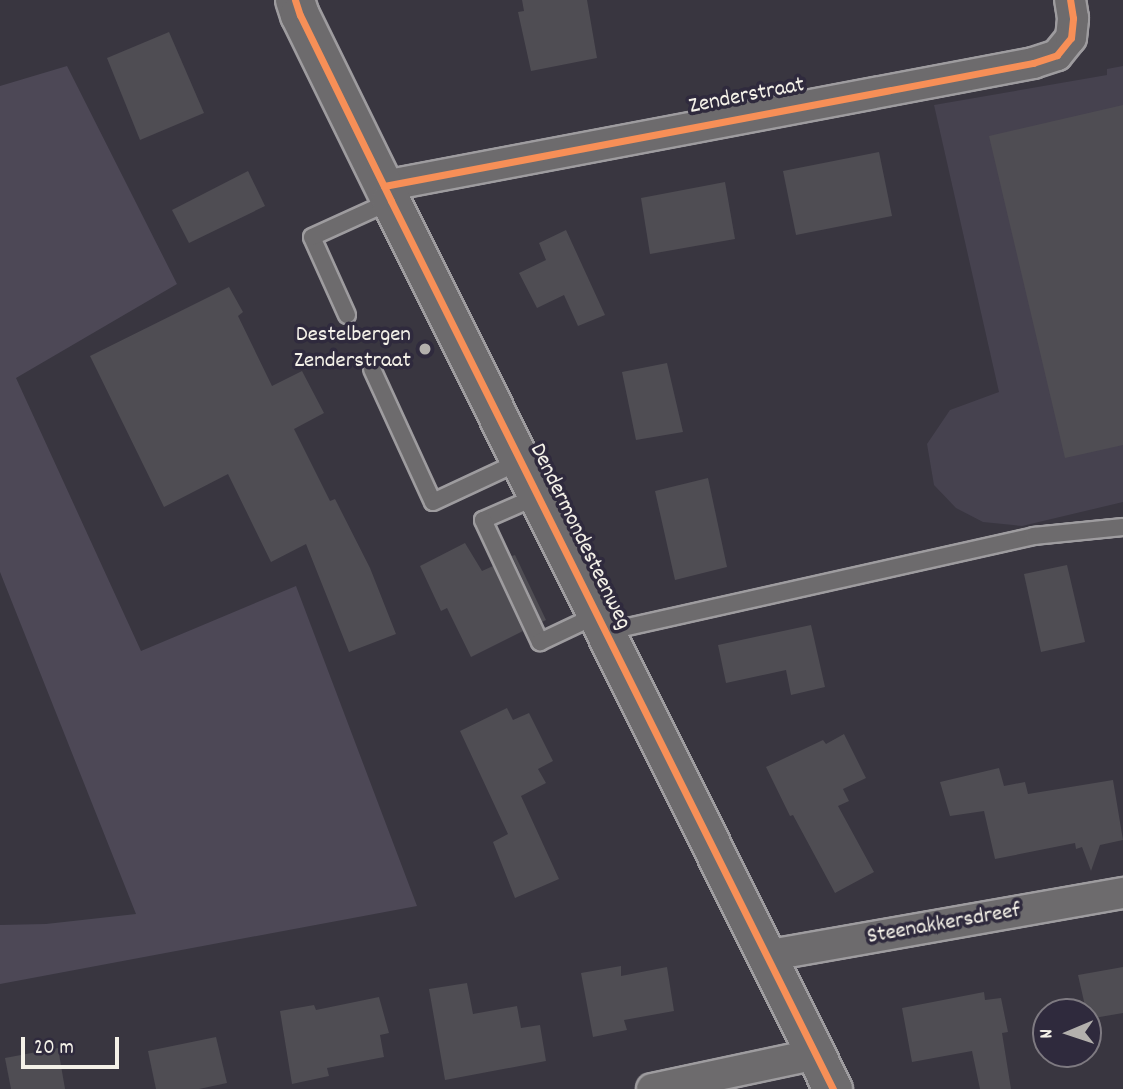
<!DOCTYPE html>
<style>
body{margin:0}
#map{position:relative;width:1123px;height:1089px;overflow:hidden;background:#393640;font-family:Dekko,sans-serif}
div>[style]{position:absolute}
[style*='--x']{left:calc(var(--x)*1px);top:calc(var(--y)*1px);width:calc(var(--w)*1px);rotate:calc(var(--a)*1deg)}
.built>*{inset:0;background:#46424f}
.green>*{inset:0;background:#4d4856}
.building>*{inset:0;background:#4f4d53}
.roads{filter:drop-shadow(2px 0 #9e9c9f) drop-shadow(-2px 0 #9e9c9f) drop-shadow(0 2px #9e9c9f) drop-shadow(0 -2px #9e9c9f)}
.service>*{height:16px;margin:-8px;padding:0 8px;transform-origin:8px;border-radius:8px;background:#6d6b6d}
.minor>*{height:30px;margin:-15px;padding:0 15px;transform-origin:15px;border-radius:15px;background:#6d6b6d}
.secondary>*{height:38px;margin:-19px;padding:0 19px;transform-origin:19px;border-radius:19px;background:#6d6b6d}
.cycleway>*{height:7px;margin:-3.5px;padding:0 3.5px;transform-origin:3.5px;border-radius:3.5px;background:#f78f57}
.dots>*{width:19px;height:19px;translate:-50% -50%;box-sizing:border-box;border:4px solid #2f2a3d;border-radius:50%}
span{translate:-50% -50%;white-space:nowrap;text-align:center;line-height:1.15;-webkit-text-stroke:7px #2f2a3d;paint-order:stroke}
.street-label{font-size:23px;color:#f4f1e8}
.poi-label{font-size:23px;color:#f4f1e8}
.right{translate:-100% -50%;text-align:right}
.north{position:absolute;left:1032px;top:998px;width:70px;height:70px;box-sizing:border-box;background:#2f2a3d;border:2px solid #7e7a81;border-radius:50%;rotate:268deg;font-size:19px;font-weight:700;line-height:28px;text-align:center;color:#f4f1e8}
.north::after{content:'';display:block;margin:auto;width:24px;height:32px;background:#b3b0ad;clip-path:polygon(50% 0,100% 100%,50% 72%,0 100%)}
.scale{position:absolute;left:21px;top:1037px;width:98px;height:32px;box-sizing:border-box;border:4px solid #f4f1e8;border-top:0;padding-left:9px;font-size:21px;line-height:24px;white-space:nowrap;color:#f4f1e8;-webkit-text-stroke:5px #2f2a3d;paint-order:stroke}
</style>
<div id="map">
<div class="built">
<div style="clip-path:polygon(1123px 66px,1123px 502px,1022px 526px,983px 522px,956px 508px,934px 485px,927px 444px,950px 410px,999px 392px,934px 105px,1107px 75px,1107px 69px)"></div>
</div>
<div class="green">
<div style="clip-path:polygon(67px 66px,177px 284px,16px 378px,141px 651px,296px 586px,417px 906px,0 984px,0 925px,46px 924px,136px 914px,0 572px,0 86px)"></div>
</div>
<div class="building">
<div style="clip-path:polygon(522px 0,587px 0,597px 58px,531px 71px,518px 12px,524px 11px)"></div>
<div style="clip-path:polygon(169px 32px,204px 113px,140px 140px,107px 58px)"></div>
<div style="clip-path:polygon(1123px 105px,1123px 445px,1065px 458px,989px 136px)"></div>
<div style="clip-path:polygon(879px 152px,892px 216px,796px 235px,783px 171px)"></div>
<div style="clip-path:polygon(248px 171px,265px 206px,189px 243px,172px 210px)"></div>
<div style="clip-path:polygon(725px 182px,735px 239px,650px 254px,641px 198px)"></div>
<div style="clip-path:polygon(566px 230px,605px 315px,578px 326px,564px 295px,537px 308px,519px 273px,546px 260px,539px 243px)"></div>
<div style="clip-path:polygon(229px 287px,243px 312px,238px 316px,272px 386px,302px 371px,324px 413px,294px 429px,330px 501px,335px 499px,370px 568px,396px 634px,349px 652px,306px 544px,271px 562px,228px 474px,164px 507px,90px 356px)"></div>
<div style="clip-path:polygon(667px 363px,683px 432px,636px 440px,622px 372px)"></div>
<div style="clip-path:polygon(708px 478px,727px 567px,675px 580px,655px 491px)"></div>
<div style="clip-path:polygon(465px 543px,482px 571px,493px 566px,523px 631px,471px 657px,447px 608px,441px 611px,420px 566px)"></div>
<div style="clip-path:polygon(515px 555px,546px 620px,542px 622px,512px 556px)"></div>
<div style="clip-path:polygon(1067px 565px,1085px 642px,1041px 652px,1024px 574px)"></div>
<div style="clip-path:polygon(811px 625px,825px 687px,791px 695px,786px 670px,726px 683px,718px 645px)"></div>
<div style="clip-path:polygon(507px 708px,513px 720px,529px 713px,553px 761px,538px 769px,546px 783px,521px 796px,559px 879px,515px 898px,493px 842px,508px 834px,460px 731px)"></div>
<div style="clip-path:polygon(844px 734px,866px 778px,843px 789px,849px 801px,838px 806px,874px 872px,835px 893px,793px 815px,790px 816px,766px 767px,823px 740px,826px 744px)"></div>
<div style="clip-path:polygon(999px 768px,1004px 786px,1025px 782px,1028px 794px,1113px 780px,1123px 840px,1100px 845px,1091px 871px,1082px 847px,1076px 849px,1075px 843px,995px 859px,984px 811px,950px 816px,940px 782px)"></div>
<div style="clip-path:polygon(621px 966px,621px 976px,667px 967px,674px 1011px,624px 1020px,627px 1030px,593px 1037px,581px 973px)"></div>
<div style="clip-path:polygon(1123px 967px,1123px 1013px,1088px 1019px,1078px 975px)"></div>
<div style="clip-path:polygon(467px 983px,473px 1014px,517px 1006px,521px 1028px,540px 1025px,546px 1061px,445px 1080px,429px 989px)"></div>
<div style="clip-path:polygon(984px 992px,985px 1000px,1001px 998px,1008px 1032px,1002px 1033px,1011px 1089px,980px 1089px,972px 1051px,912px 1062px,902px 1008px)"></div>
<div style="clip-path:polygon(379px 997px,389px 1033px,380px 1035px,384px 1057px,327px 1068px,329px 1076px,292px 1084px,280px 1011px,314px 1005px,316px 1010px)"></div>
<div style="clip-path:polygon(216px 1037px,227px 1083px,199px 1089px,156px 1089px,148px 1051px)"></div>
<div style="clip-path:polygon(58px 1048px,65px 1089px,11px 1089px,5px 1058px)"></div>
</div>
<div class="roads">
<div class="service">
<div style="--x:347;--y:315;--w:85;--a:-114.2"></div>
<div style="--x:312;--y:237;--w:87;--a:-24.5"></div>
<div style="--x:372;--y:369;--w:146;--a:65.4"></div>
<div style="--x:433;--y:502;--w:97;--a:-25"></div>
<div style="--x:538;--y:496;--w:60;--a:156.4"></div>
<div style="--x:483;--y:520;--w:135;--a:65"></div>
<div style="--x:540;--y:642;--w:63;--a:-25.3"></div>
<div style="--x:605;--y:632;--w:440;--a:-12.6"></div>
<div style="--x:1034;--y:536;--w:89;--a:-5.8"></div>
</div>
<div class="minor">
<div style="--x:384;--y:186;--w:661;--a:-10.73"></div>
<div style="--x:1033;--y:63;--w:25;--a:-18"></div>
<div style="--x:1057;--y:55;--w:22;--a:-51"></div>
<div style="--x:1071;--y:38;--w:20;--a:-84"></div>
<div style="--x:1073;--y:18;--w:18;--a:-99"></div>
<div style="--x:765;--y:956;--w:364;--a:-10"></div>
<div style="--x:652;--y:1089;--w:169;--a:-12"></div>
</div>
<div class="secondary">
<div style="--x:295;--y:0;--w:16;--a:72"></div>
<div style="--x:300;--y:15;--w:207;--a:63.9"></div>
<div style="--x:391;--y:201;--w:992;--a:63.54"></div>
</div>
</div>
<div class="cycleway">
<div style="--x:295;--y:0;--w:16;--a:72"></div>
<div style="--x:300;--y:15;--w:207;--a:63.9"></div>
<div style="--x:391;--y:201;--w:992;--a:63.54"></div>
<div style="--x:384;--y:186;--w:661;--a:-10.73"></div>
<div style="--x:1033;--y:63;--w:25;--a:-18"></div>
<div style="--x:1057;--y:55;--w:22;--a:-51"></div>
<div style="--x:1071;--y:38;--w:20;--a:-84"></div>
<div style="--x:1073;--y:18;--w:18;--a:-99"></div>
</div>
<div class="dots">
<div style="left:425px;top:349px;background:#b3b0ad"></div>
</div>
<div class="street-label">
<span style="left:747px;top:97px;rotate:-11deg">Zenderstraat</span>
<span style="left:579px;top:537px;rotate:64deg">Dendermondesteenweg</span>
<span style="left:944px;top:925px;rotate:-10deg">Steenakkersdreef</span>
</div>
<div class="poi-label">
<span class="right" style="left:411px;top:349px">Destelbergen<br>Zenderstraat</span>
</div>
<div class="north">N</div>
<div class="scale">20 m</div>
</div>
